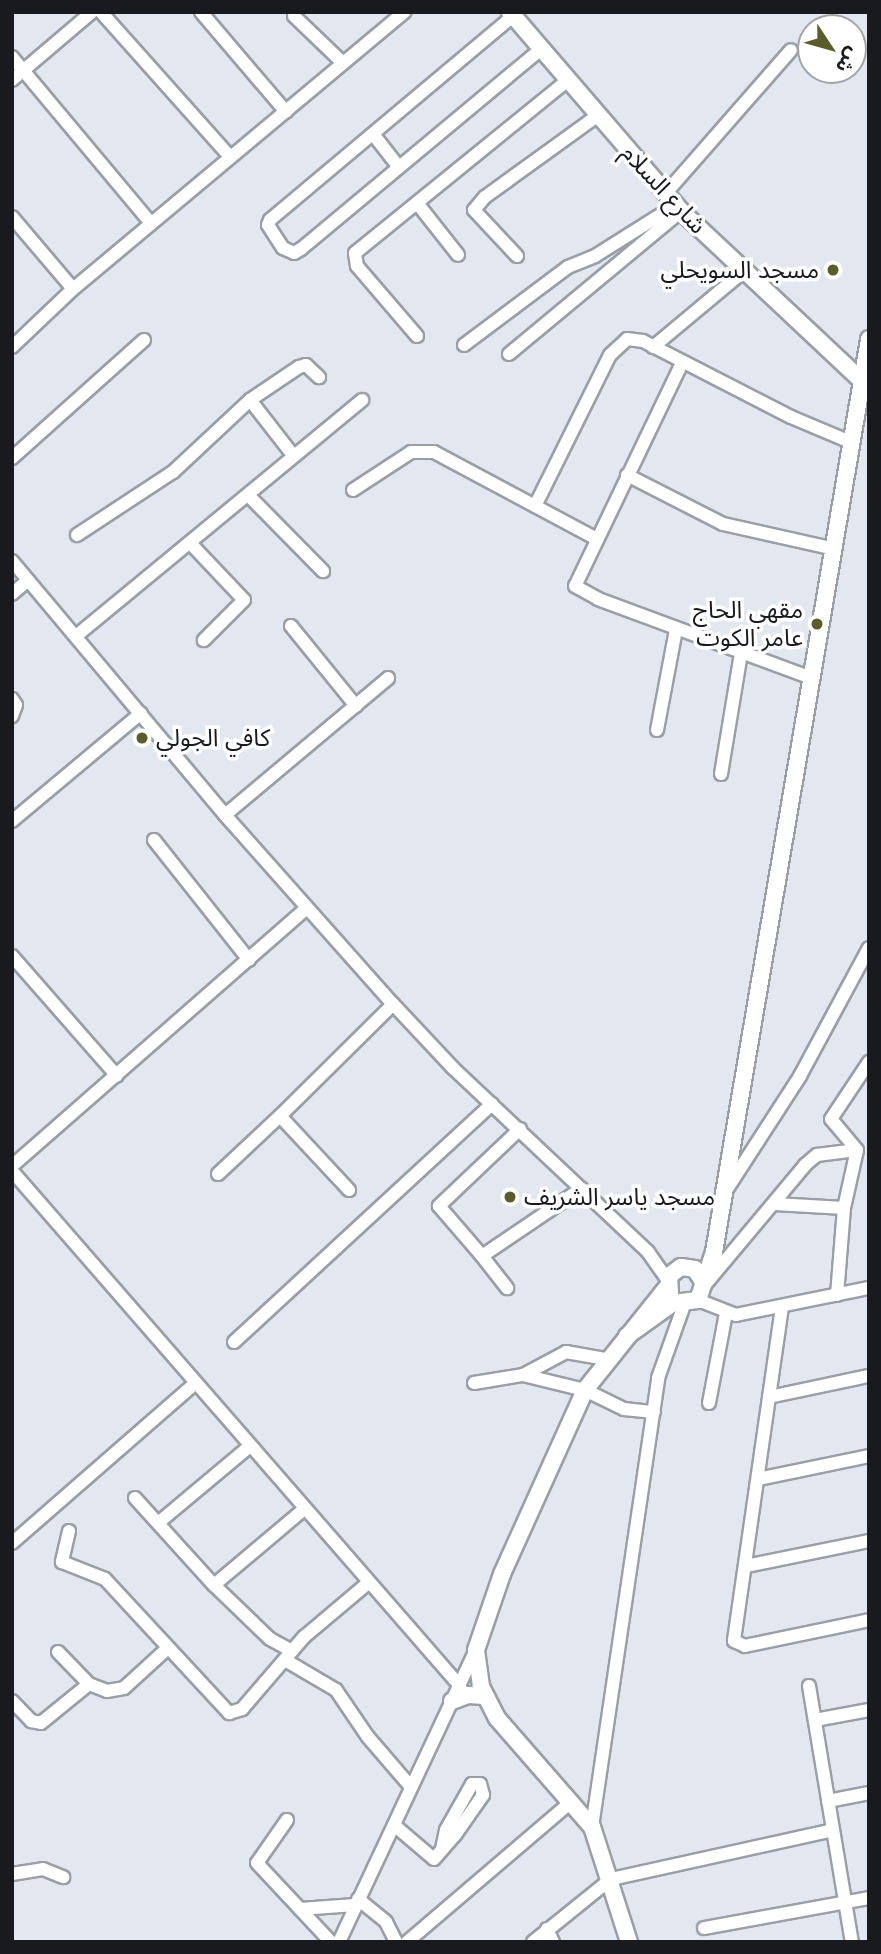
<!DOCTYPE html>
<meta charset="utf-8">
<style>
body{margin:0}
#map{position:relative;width:881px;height:1954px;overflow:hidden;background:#e3e8f0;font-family:Poppins,"Noto Sans Arabic",sans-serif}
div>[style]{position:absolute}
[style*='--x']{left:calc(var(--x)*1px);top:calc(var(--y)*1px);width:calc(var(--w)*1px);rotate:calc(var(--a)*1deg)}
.roads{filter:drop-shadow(2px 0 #9a9fa6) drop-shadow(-2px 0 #9a9fa6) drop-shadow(0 2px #9a9fa6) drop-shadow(0 -2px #9a9fa6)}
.minor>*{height:12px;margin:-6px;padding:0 6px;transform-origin:6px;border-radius:6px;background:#fff}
.major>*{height:16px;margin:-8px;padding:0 8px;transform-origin:8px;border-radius:8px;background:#fff}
.dots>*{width:19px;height:19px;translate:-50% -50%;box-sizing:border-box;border:4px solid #fff;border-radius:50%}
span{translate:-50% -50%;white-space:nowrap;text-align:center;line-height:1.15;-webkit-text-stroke:7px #fff;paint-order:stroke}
.street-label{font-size:24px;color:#181a1d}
.poi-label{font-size:24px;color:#181a1d}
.right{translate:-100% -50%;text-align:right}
.left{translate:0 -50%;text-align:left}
.frame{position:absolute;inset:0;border:14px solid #181a1d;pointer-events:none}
.north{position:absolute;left:797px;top:14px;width:70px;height:70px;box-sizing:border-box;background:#fff;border:2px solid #a3a3a5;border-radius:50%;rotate:126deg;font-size:19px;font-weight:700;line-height:28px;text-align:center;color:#181a1d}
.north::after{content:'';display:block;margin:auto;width:24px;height:32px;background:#585d2b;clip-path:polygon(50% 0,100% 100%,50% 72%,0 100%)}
</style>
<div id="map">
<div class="roads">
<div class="minor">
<div style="--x:101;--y:12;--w:194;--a:48.3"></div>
<div style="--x:201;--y:12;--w:131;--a:49.6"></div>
<div style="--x:294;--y:16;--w:68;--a:43.8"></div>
<div style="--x:513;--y:16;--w:317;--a:140"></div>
<div style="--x:270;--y:220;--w:5;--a:112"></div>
<div style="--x:268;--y:225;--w:27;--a:57"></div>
<div style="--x:283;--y:248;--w:12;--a:24"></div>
<div style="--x:294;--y:253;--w:8;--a:-30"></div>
<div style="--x:301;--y:249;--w:312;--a:-39.8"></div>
<div style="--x:12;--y:57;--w:217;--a:50.1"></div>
<div style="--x:12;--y:80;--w:105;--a:-40.4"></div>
<div style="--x:373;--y:134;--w:41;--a:52"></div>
<div style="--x:665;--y:194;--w:191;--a:-48.8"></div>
<div style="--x:417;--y:203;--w:66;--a:51.7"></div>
<div style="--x:12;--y:217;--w:94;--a:49.7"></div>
<div style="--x:517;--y:256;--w:63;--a:-133.1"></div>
<div style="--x:474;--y:210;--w:17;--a:-50"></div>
<div style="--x:485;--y:197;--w:138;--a:-35.9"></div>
<div style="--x:417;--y:336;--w:92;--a:-130.6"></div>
<div style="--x:357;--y:266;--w:13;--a:-99"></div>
<div style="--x:355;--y:253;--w:273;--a:-39.1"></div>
<div style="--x:464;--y:345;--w:130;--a:-36.9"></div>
<div style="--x:568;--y:267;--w:29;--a:-22"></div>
<div style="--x:595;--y:256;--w:96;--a:-32.2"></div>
<div style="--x:12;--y:347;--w:84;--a:-43.6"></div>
<div style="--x:73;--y:289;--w:432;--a:-39.9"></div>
<div style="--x:653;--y:347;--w:120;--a:-39.9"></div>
<div style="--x:509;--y:354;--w:224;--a:-39.7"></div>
<div style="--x:682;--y:363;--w:247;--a:115.6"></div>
<div style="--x:575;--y:586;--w:26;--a:29"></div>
<div style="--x:598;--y:599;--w:228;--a:20.3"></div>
<div style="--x:250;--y:400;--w:59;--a:-34"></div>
<div style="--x:299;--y:367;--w:7;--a:-16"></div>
<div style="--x:306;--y:365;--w:18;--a:43"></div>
<div style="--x:12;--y:458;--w:177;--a:-41.8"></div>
<div style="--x:627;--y:475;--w:108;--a:27"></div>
<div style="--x:723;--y:524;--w:115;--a:12.6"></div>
<div style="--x:353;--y:490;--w:69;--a:-33.2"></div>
<div style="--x:411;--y:452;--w:23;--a:0"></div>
<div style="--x:434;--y:452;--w:183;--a:28.1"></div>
<div style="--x:248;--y:495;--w:107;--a:45.4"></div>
<div style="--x:535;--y:506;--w:169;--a:-63.6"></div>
<div style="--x:610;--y:355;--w:23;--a:-43"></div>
<div style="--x:627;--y:339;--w:16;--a:7"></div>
<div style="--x:643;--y:341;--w:166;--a:27.2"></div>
<div style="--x:791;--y:417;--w:67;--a:22.8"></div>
<div style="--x:77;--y:535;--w:115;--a:-33.3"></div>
<div style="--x:173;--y:472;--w:105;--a:-43.1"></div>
<div style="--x:250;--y:400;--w:68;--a:52.1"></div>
<div style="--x:191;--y:544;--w:77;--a:46.6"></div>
<div style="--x:244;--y:600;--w:57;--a:135"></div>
<div style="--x:12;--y:561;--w:331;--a:50"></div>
<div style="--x:225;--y:815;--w:253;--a:48.4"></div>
<div style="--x:393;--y:1004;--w:88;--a:46.8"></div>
<div style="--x:453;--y:1068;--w:268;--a:43.3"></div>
<div style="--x:648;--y:1252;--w:35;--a:55"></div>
<div style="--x:12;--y:594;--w:21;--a:-41"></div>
<div style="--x:291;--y:626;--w:103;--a:50.9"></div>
<div style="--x:76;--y:636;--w:371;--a:-39.5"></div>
<div style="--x:12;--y:699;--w:7;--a:56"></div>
<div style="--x:16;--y:705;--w:12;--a:110"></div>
<div style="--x:657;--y:730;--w:103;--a:-79.3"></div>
<div style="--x:721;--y:774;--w:123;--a:-80.6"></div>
<div style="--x:225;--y:815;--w:213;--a:-40"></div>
<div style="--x:12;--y:821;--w:168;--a:-39.9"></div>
<div style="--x:154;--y:840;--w:153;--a:51.6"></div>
<div style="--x:12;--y:956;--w:159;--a:48.8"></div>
<div style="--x:520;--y:1129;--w:112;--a:136.5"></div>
<div style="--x:439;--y:1206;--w:66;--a:49.3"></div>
<div style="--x:482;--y:1256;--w:120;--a:-34.1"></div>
<div style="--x:12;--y:1166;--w:390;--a:-41.2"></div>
<div style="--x:12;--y:1171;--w:683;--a:48.98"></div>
<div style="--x:218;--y:1174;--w:85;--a:-43.1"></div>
<div style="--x:727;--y:1189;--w:135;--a:-57.1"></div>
<div style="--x:800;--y:1076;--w:145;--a:-61.7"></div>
<div style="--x:349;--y:1190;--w:101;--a:-133"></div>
<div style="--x:280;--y:1116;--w:159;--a:-44.7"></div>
<div style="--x:775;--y:1204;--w:69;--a:3.3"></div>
<div style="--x:482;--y:1256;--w:41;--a:52"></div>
<div style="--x:704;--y:1286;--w:158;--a:-50.1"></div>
<div style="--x:805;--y:1165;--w:16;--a:-40"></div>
<div style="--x:817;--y:1155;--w:40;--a:-7.1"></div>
<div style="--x:837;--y:1295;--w:87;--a:-85.4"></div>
<div style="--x:844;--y:1208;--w:59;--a:-77.4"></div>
<div style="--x:857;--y:1150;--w:40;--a:-130"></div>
<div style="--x:831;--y:1119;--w:69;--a:-56.3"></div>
<div style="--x:698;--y:1300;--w:41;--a:21.5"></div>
<div style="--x:736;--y:1315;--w:136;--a:-11.5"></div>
<div style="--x:782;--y:1307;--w:337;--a:98.2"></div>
<div style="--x:734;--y:1641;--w:12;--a:24"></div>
<div style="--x:745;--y:1646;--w:127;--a:-11.8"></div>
<div style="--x:234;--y:1342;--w:351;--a:-42.7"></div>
<div style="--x:523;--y:1375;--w:64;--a:13.6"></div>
<div style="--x:585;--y:1390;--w:43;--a:26"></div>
<div style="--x:624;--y:1409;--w:30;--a:6"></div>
<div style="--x:474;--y:1383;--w:50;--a:-9.3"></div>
<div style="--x:523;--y:1375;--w:49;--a:-28.1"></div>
<div style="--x:566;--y:1352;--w:41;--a:9.9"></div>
<div style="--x:769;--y:1397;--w:102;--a:-11.9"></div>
<div style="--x:709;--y:1403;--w:92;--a:-79.3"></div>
<div style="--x:758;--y:1479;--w:113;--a:-11.7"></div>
<div style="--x:135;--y:1498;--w:118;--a:47.8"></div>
<div style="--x:158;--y:1523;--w:119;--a:-39.9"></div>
<div style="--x:69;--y:1531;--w:32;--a:103"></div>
<div style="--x:62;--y:1562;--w:46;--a:21.6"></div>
<div style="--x:105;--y:1579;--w:183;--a:47.2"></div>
<div style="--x:229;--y:1713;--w:14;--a:-17"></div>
<div style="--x:242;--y:1709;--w:95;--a:-49.3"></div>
<div style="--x:304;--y:1637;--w:82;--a:-40.1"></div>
<div style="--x:12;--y:1543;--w:242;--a:-41.1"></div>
<div style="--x:746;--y:1566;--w:126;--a:-11.5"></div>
<div style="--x:292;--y:1651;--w:26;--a:-151"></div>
<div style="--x:269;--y:1638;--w:76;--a:-136.1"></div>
<div style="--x:214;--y:1585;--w:116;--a:-40.1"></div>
<div style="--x:58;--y:1652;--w:45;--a:45.9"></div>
<div style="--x:285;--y:1660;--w:59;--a:30.5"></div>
<div style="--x:336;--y:1690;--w:57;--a:55.8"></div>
<div style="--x:368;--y:1737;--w:66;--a:49.3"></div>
<div style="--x:809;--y:1686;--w:260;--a:80.5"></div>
<div style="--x:12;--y:1701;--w:28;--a:46"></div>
<div style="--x:31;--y:1721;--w:10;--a:11"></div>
<div style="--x:41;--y:1723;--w:62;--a:-39.1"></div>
<div style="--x:89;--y:1684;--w:19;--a:21"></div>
<div style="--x:107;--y:1691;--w:17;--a:-10"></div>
<div style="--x:124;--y:1688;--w:59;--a:-42.3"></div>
<div style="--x:815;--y:1720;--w:55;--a:-10.5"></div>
<div style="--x:828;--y:1801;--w:42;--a:-11"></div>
<div style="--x:287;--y:1820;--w:52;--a:124.9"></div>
<div style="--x:257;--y:1863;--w:108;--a:46.9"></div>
<div style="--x:394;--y:1825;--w:52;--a:40.4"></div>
<div style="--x:434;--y:1859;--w:32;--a:-49"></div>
<div style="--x:455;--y:1835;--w:49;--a:-55"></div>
<div style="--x:483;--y:1795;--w:11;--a:-105"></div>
<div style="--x:480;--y:1784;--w:8;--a:180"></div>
<div style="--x:472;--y:1784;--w:53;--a:119.5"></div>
<div style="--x:446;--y:1830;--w:19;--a:102"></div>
<div style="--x:592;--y:1827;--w:454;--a:-81.6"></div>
<div style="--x:658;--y:1378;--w:81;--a:-70.4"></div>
<div style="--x:12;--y:1874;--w:31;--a:-9"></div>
<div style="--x:43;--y:1869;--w:22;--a:22"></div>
<div style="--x:358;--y:1899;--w:36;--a:39"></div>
<div style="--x:386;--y:1922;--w:22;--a:63"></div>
<div style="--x:300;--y:1909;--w:55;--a:-4.2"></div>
<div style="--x:704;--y:1928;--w:168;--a:-10.3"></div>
<div style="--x:547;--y:1929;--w:14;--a:65"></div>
<div style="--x:339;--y:1942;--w:323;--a:-64.9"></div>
<div style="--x:407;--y:1942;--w:217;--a:-40.5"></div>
<div style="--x:533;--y:1942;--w:100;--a:-38.9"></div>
<div style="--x:611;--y:1879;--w:227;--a:-12.4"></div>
</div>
<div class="major">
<div style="--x:510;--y:12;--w:262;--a:49.3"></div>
<div style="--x:681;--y:211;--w:250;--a:43.2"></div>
<div style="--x:670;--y:1294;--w:18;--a:-93"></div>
<div style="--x:669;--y:1276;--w:15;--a:-37"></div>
<div style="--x:681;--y:1267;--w:14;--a:8"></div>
<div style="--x:695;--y:1269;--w:15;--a:58"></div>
<div style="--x:627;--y:1336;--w:57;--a:-35.7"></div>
<div style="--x:673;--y:1303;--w:25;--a:-7"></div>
<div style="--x:698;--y:1300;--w:51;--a:-71.6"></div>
<div style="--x:714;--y:1252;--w:926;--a:-80.36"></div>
<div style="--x:452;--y:1701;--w:17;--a:-21"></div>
<div style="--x:468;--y:1695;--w:17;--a:3"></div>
<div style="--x:629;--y:1942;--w:121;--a:-107.8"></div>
<div style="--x:592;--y:1827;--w:145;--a:-131.1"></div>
<div style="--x:497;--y:1718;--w:36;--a:-117"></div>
<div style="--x:481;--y:1686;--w:36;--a:-98"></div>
<div style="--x:476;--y:1650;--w:80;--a:-71.1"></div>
<div style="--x:502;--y:1574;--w:202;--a:-65.7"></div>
<div style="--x:585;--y:1390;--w:133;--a:-51.4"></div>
</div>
</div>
<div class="dots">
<div style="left:833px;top:270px;background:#585d2b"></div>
<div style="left:817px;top:624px;background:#585d2b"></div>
<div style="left:142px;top:738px;background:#585d2b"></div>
<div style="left:510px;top:1197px;background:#585d2b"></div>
</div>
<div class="street-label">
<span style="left:664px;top:189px;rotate:47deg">شارع السلام</span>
</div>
<div class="poi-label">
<span class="right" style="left:819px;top:270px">مسجد السويحلي</span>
<span class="right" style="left:803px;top:624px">مقهي الحاج<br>عامر الكوت</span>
<span class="left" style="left:156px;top:738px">كافي الجولي</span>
<span class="left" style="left:524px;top:1197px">مسجد ياسر الشريف</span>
</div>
<div class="frame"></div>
<div class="north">ش</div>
</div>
